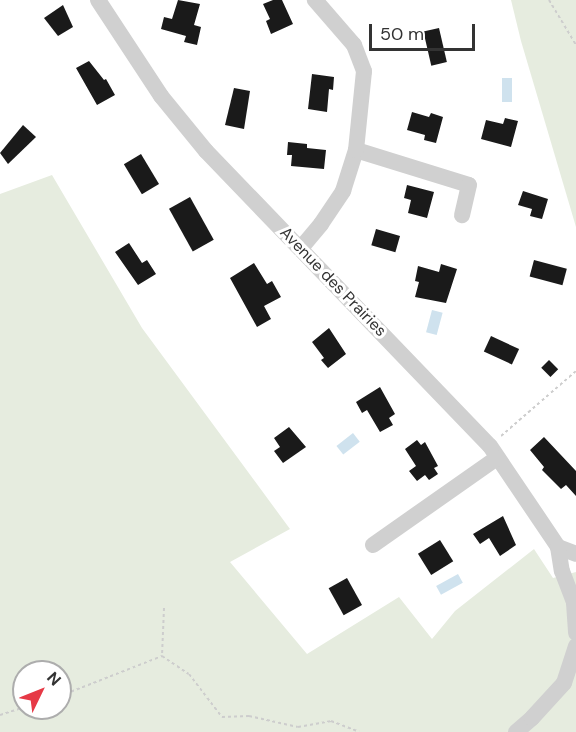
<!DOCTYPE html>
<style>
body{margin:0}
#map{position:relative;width:576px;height:732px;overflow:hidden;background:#fff;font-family:"DM Sans",sans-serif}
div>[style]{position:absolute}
.green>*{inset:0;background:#e6ecdf}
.water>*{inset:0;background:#cfe2ee;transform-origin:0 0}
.building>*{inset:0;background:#1a1a1a;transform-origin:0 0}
.path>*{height:2px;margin-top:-1px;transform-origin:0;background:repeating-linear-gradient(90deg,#cdcdcd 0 3px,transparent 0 6px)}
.street>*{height:16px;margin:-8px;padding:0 8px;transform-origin:8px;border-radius:8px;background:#d0d0d0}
span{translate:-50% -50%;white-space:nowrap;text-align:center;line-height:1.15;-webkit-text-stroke:6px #fff;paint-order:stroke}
.street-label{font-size:16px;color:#333}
.north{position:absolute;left:12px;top:660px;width:60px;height:60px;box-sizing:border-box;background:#fff;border:2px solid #adadad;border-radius:50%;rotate:47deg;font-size:16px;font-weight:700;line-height:24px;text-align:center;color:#333}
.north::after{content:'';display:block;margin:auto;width:21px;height:27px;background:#e63946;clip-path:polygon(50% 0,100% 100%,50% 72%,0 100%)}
.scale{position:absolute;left:369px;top:24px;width:106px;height:27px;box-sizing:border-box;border:3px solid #333;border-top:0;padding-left:8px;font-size:18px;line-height:21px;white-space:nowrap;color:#333;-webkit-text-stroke:4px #fff;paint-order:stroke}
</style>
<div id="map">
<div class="green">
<i style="clip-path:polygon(511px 0,576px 0,576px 227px,521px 41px)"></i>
<i style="clip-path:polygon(evenodd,52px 175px,142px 328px,290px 529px,230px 562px,307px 654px,399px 597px,432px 639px,455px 611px,534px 549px,553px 578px,576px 572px,576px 732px,0 732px,0 194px,52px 175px,24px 672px,60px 672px,60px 708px,24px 708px,24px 672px)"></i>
</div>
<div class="water">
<i style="left:502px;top:78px;width:10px;height:24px"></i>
<i style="left:432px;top:310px;width:11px;height:23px;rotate:15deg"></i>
<i style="left:353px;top:433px;width:11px;height:21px;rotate:52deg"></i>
<i style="left:458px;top:574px;width:10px;height:25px;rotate:61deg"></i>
</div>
<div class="building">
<i style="clip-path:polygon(178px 0,200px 4px,194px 25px,201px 27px,197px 45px,184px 42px,186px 36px,161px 29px,164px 17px,172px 19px)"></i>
<i style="clip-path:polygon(273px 0,282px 0,293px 24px,271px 34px,266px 21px,270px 19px,263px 4px)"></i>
<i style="clip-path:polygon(63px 5px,73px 27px,58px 36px,44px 18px)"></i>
<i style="left:439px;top:28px;width:35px;height:16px;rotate:77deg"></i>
<i style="clip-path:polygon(89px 61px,104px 80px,106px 79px,115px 95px,97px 105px,76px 68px)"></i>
<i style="clip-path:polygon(312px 74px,334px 77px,333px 90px,329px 89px,327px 112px,308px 109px)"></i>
<i style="clip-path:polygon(234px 88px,250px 91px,244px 129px,225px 125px)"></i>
<i style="clip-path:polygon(412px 112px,429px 117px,431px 113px,443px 117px,436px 143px,424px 140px,425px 135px,407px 130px)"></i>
<i style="clip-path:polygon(505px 118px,518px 121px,511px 147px,481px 139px,486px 120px,503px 124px)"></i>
<i style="clip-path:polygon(23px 125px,36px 137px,8px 164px,0 153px)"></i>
<i style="clip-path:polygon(288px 142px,307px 144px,307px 148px,326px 150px,324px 169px,291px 166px,292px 155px,287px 155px)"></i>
<i style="left:141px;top:154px;width:35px;height:20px;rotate:59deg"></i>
<i style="clip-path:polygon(407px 185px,434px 192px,427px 218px,408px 213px,411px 200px,404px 198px)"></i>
<i style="clip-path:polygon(523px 191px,548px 199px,542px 219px,530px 216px,532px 209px,518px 205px)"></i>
<i style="left:190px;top:197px;width:49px;height:24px;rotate:61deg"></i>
<i style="left:376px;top:229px;width:25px;height:17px;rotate:16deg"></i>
<i style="clip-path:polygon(129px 243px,142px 263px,147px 260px,156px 274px,138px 285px,115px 252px)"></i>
<i style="left:534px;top:260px;width:34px;height:17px;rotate:15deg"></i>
<i style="clip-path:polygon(254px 263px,267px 284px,272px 281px,281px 297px,264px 306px,271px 319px,257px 327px,230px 278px)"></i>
<i style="clip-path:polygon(441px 264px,457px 269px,446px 303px,415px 297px,419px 282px,415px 281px,418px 266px,439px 272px)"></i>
<i style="clip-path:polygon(329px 328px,346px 354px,328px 368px,321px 360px,324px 358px,312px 342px)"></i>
<i style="left:491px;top:336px;width:31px;height:17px;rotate:25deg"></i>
<i style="left:549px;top:360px;width:13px;height:11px;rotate:45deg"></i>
<i style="clip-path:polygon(380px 387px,395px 414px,389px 418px,393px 425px,380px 432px,367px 410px,362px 413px,356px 402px)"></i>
<i style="clip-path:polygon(289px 427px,306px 447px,283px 463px,274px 451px,280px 447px,274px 438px)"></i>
<i style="clip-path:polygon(544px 437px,576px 471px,576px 496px,566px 485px,561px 489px,542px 470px,544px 467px,530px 450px)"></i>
<i style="clip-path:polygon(417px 440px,421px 445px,425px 442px,438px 466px,434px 468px,438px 474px,429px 480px,425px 475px,417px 481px,409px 471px,416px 466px,405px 449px)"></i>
<i style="clip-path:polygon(503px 516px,516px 545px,500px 556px,489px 538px,480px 544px,473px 534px)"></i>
<i style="left:440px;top:540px;width:25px;height:26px;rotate:58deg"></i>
<i style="left:347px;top:578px;width:31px;height:21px;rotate:61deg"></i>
</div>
<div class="path">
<i style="left:549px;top:0;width:52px;rotate:59deg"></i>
<i style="left:501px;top:436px;width:99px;rotate:-40.9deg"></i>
<i style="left:164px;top:608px;width:48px;rotate:92.4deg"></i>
<i style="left:162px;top:656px;width:32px;rotate:34deg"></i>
<i style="left:189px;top:674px;width:54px;rotate:52.5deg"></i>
<i style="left:222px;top:717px;width:27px;rotate:-2deg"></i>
<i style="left:249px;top:716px;width:50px;rotate:12.7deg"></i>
<i style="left:298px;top:727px;width:34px;rotate:-10deg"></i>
<i style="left:331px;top:721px;width:30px;rotate:21deg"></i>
<i style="left:60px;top:696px;width:110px;rotate:-21.4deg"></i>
<i style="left:0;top:715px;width:25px;rotate:-18deg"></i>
</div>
<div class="street">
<i style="left:98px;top:0;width:115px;rotate:56.7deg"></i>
<i style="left:161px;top:96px;width:71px;rotate:50.7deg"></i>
<i style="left:206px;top:151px;width:409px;rotate:46.1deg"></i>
<i style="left:490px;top:446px;width:122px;rotate:56deg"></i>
<i style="left:558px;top:547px;width:19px;rotate:21deg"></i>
<i style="left:356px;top:150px;width:118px;rotate:17.2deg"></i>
<i style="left:469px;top:185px;width:31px;rotate:103deg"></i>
<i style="left:301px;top:248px;width:31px;rotate:-50deg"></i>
<i style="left:321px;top:224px;width:40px;rotate:-56deg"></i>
<i style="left:343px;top:191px;width:43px;rotate:-72.4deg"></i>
<i style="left:356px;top:150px;width:79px;rotate:-84.2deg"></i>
<i style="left:364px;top:71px;width:28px;rotate:-111deg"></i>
<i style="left:354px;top:45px;width:60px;rotate:-130.9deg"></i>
<i style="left:373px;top:545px;width:151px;rotate:-35.1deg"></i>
<i style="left:558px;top:547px;width:24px;rotate:81deg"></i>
<i style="left:562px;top:571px;width:34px;rotate:69deg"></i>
<i style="left:574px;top:603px;width:30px;rotate:86deg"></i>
<i style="left:516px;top:732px;width:21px;rotate:-41deg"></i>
<i style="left:532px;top:718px;width:47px;rotate:-47.6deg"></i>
<i style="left:564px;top:683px;width:39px;rotate:-72deg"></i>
</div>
<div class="street-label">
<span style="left:333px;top:282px;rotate:46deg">Avenue des Prairies</span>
</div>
<div class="north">N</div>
<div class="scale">50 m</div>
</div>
